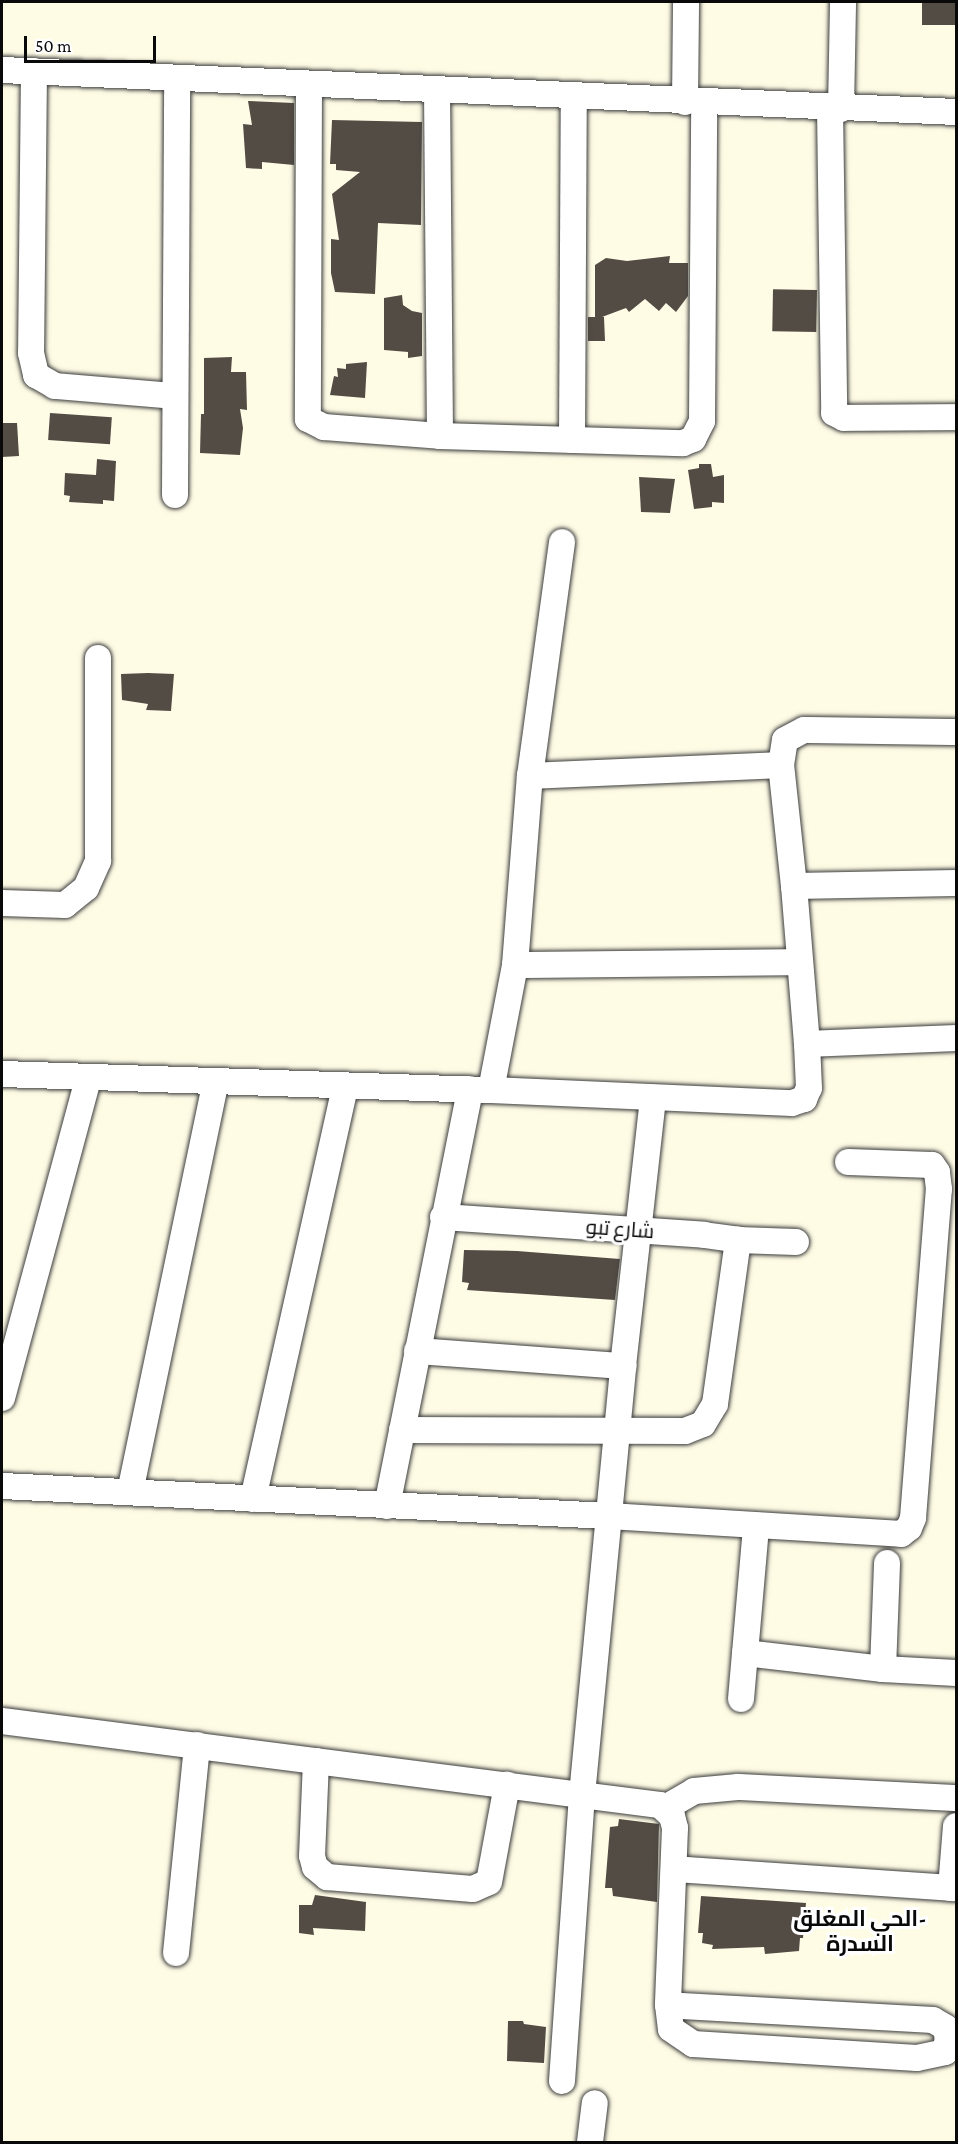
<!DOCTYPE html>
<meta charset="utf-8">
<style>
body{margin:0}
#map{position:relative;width:958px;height:2144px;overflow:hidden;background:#fffce6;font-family:"Crimson Pro",Cairo,serif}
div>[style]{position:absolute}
.building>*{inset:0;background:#534c45;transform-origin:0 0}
.roads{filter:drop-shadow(0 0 2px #3c3c3c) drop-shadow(0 0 2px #3c3c3c)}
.minor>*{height:26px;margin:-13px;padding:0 13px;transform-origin:13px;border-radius:13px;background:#fff}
span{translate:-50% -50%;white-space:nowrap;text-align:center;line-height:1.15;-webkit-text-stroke:6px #fff;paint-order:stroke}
.street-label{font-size:21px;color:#090909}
.neighbourhood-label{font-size:22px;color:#090909;font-weight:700}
.frame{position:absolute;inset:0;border:3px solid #090909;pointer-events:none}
.scale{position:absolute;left:24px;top:36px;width:132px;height:27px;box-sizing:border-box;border:3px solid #090909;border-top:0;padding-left:8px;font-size:18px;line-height:21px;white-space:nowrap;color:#090909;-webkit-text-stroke:4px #fff;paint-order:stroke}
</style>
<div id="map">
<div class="building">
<i style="left:922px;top:2px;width:35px;height:23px"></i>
<i style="clip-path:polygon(248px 101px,294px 103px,294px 165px,262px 162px,262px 169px,246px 168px,243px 124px,252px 125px)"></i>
<i style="clip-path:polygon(332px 120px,422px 122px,421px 225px,378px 223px,375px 294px,335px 292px,331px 273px,331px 239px,339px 240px,332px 194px,360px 172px,336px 170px,336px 164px,330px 164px)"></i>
<i style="clip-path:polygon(670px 256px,669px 263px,688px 263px,688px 296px,676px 312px,666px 303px,659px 311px,645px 299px,629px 312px,626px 308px,602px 317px,604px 317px,605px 341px,588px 341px,588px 317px,595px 317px,595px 265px,606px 258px,627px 261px)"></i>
<i style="left:817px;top:290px;width:42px;height:44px;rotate:91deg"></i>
<i style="clip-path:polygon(402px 295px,403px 305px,412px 311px,422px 313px,422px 356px,408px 358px,408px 352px,384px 350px,384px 298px)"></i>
<i style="clip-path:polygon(232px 357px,231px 372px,246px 372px,247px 410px,240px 409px,243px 428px,240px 455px,200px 453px,201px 414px,204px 414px,204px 358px)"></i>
<i style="clip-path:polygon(367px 362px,365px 398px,330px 395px,334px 376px,338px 377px,337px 368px,346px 369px,346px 364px)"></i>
<i style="left:50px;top:413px;width:62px;height:27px;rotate:4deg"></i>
<i style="clip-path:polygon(2px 423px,17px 423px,19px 456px,2px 457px)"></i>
<i style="clip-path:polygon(97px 459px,116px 461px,114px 501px,103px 500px,103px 504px,69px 502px,70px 496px,64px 495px,65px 473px,96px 475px)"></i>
<i style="clip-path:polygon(699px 464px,711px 464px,713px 477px,724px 475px,724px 503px,712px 502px,712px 507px,694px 509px,688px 470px,699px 468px)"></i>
<i style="clip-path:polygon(639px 477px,675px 479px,670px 513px,641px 512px)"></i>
<i style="clip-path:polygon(148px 673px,174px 674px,171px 711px,146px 710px,148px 704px,122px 700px,121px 674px)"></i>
<i style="clip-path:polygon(464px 1250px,517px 1251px,620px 1259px,615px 1300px,467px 1290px,469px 1283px,462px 1282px)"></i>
<i style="clip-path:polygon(619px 1819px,659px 1824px,657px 1902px,613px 1896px,612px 1888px,605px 1888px,610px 1827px,618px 1826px)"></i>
<i style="clip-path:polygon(315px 1895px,366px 1902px,365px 1931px,313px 1928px,314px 1935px,299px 1933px,299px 1905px,312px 1905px)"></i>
<i style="clip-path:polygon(701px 1896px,806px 1903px,803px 1938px,800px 1938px,799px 1951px,765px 1954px,764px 1947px,712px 1949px,713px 1945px,702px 1943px,703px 1933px,698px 1933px)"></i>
<i style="clip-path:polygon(508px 2021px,523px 2021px,524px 2024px,546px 2027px,544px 2063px,507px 2061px)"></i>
</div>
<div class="roads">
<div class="minor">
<i style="left:2px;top:70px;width:955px;rotate:2.52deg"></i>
<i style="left:34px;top:71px;width:282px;rotate:90.6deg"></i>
<i style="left:31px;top:353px;width:23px;rotate:77deg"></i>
<i style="left:36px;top:375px;width:22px;rotate:30deg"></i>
<i style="left:55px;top:386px;width:120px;rotate:4.8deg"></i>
<i style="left:309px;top:84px;width:335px;rotate:90.2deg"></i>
<i style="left:308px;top:419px;width:18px;rotate:27deg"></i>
<i style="left:324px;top:427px;width:116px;rotate:4.4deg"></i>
<i style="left:440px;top:436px;width:243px;rotate:1.7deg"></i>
<i style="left:683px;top:443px;width:11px;rotate:-22deg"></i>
<i style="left:693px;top:439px;width:20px;rotate:-63deg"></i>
<i style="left:702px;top:421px;width:319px;rotate:-89.6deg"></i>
<i style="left:437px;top:90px;width:346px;rotate:89.5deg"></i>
<i style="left:685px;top:102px;width:100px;rotate:-89.4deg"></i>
<i style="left:830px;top:108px;width:305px;rotate:89.2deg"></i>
<i style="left:834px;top:413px;width:11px;rotate:27deg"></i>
<i style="left:844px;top:418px;width:112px;rotate:-0.5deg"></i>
<i style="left:841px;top:109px;width:107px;rotate:-88.9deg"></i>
<i style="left:572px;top:440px;width:344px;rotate:-89.7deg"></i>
<i style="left:175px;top:495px;width:417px;rotate:-89.7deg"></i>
<i style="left:530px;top:776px;width:251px;rotate:-2.5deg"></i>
<i style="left:794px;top:886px;width:162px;rotate:-1.1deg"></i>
<i style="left:2px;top:903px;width:63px;rotate:1.8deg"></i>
<i style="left:65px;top:905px;width:27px;rotate:-39deg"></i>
<i style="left:86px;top:888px;width:30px;rotate:-66deg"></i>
<i style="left:98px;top:861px;width:203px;rotate:-90deg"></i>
<i style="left:515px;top:965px;width:283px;rotate:-0.6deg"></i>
<i style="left:807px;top:1044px;width:149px;rotate:-2.3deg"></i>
<i style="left:2px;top:1074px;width:489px;rotate:1.9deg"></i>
<i style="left:491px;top:1090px;width:301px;rotate:2.5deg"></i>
<i style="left:792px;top:1103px;width:13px;rotate:-18deg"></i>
<i style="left:804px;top:1099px;width:12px;rotate:-66deg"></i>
<i style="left:809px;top:1088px;width:44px;rotate:-92.6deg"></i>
<i style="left:807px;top:1044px;width:159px;rotate:-94.7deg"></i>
<i style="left:794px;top:886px;width:122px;rotate:-96.1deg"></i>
<i style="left:781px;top:765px;width:25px;rotate:-81deg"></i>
<i style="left:785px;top:740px;width:21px;rotate:-28deg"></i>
<i style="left:804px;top:730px;width:152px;rotate:0.8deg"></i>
<i style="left:491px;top:1090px;width:127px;rotate:-79.1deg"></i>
<i style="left:515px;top:965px;width:190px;rotate:-85.5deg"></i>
<i style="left:530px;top:776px;width:236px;rotate:-82.2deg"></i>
<i style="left:443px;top:1217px;width:262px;rotate:3.9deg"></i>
<i style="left:704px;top:1235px;width:34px;rotate:8deg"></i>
<i style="left:738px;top:1240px;width:58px;rotate:2deg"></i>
<i style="left:417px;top:1351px;width:207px;rotate:4.2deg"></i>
<i style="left:2px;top:1398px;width:330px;rotate:-74.9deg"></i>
<i style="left:402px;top:1430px;width:283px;rotate:0.2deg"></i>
<i style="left:685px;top:1431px;width:19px;rotate:-21deg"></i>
<i style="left:703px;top:1424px;width:23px;rotate:-59deg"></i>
<i style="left:715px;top:1404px;width:166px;rotate:-82deg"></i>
<i style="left:2px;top:1486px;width:608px;rotate:2.83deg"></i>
<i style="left:609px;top:1516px;width:293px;rotate:3.5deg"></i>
<i style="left:901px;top:1534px;width:10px;rotate:-37deg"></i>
<i style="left:909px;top:1528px;width:11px;rotate:-68deg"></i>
<i style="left:913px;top:1518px;width:330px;rotate:-85.5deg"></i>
<i style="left:939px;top:1189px;width:17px;rotate:-97deg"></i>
<i style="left:937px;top:1172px;width:9px;rotate:-126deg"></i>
<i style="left:932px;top:1165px;width:84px;rotate:-178deg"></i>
<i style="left:130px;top:1492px;width:419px;rotate:-78.2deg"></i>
<i style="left:253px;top:1499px;width:423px;rotate:-77.4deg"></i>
<i style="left:387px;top:1506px;width:425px;rotate:-78.7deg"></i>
<i style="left:745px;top:1653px;width:139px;rotate:6.6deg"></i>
<i style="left:883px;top:1669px;width:73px;rotate:3.1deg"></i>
<i style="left:883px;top:1669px;width:106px;rotate:-87.8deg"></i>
<i style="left:741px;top:1699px;width:174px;rotate:-85deg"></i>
<i style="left:2px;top:1721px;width:663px;rotate:7.28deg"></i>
<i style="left:660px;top:1805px;width:16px;rotate:43deg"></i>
<i style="left:672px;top:1816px;width:12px;rotate:76deg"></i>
<i style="left:675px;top:1828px;width:177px;rotate:92.3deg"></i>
<i style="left:668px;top:2005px;width:24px;rotate:83deg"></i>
<i style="left:671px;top:2029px;width:27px;rotate:34deg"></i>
<i style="left:693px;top:2044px;width:224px;rotate:3.6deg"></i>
<i style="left:917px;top:2058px;width:29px;rotate:-12deg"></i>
<i style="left:945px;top:2052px;width:14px;rotate:-78deg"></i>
<i style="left:948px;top:2038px;width:11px;rotate:-105deg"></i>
<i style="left:945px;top:2027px;width:14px;rotate:-150deg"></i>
<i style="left:933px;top:2020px;width:265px;rotate:-176.8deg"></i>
<i style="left:316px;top:1761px;width:95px;rotate:92.4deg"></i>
<i style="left:312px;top:1856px;width:11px;rotate:75deg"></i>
<i style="left:315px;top:1867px;width:16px;rotate:40deg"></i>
<i style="left:327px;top:1877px;width:146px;rotate:4.7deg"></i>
<i style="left:473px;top:1889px;width:17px;rotate:-24deg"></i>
<i style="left:489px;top:1882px;width:99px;rotate:-79.5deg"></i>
<i style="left:665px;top:1808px;width:34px;rotate:-30deg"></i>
<i style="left:694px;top:1791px;width:44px;rotate:-5.2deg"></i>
<i style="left:738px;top:1787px;width:218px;rotate:2.9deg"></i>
<i style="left:674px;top:1869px;width:283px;rotate:3.9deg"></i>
<i style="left:951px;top:1888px;width:62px;rotate:-85.4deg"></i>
<i style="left:176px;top:1953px;width:209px;rotate:-84.2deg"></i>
<i style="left:562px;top:2081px;width:287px;rotate:-86deg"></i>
<i style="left:582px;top:1795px;width:431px;rotate:-84.5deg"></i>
<i style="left:623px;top:1366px;width:270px;rotate:-83.6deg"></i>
<i style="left:590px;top:2142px;width:39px;rotate:-83deg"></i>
</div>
</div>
<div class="street-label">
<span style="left:620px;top:1229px;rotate:4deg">شارع تبو</span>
</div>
<div class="neighbourhood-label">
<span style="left:860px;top:1931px">الحي المغلق-<br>السدرة</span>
</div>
<div class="frame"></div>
<div class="scale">50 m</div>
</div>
